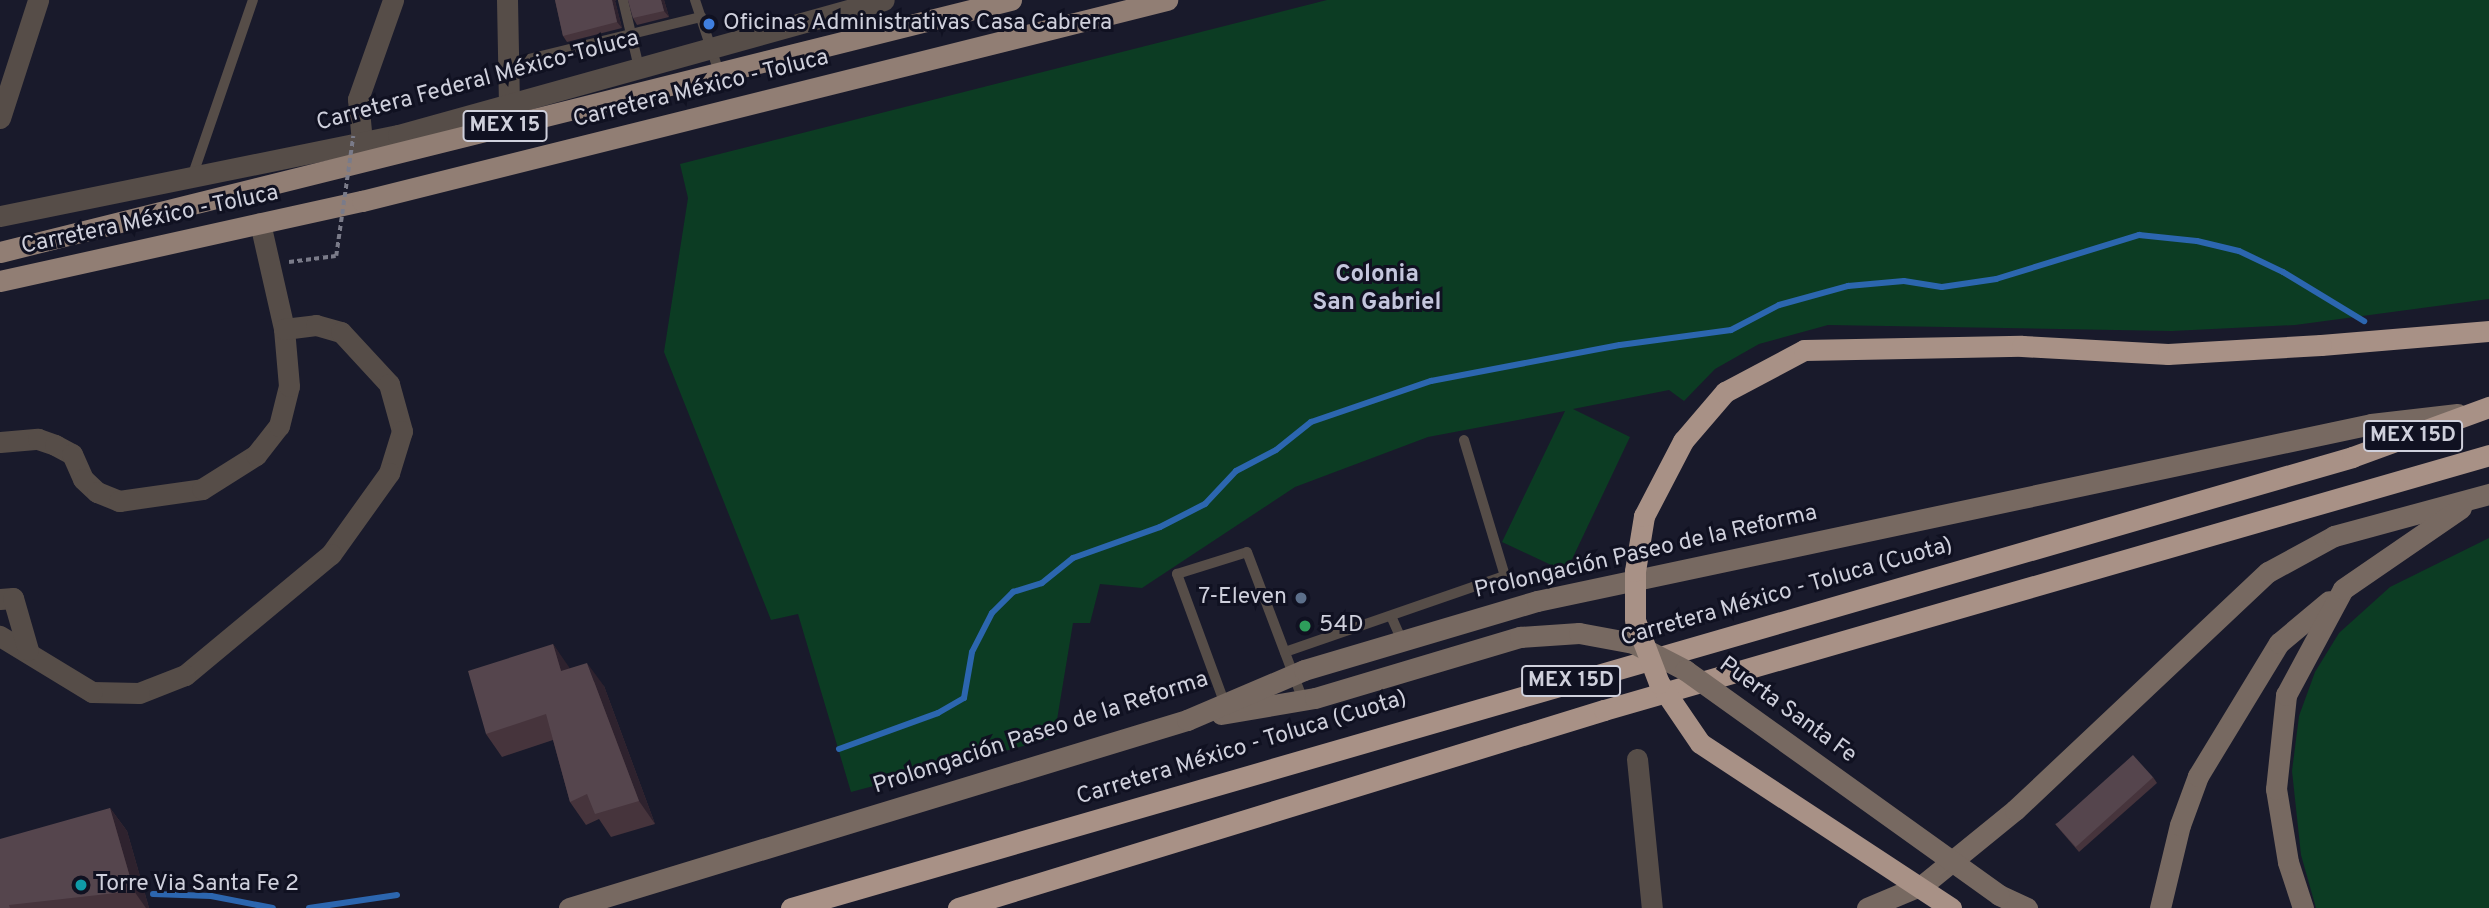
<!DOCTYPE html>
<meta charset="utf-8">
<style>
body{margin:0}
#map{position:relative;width:2489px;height:908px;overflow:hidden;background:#191a2b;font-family:Overpass,sans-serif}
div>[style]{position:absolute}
.green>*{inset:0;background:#0c3c23}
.stream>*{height:6px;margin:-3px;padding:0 3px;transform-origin:3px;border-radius:3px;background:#2c66af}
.path>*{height:3.5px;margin-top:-1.75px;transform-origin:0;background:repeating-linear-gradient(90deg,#7a7b89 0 5px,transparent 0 8.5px)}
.lane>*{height:10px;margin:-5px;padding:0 5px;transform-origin:5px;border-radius:5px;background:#564d48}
.street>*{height:21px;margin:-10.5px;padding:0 10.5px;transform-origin:10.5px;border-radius:10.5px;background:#564d48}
.secondary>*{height:21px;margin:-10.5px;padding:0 10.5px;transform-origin:10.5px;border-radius:10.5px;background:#776961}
.primary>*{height:21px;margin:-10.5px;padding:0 10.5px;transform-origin:10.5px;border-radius:10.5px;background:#917e74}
.highway>*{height:21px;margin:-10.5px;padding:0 10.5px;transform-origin:10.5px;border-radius:10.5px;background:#a89186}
.path-bridge>*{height:3.5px;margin-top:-1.75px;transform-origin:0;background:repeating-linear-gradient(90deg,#7a7b89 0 5px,transparent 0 8.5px)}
.secondary-bridge>*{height:21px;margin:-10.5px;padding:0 10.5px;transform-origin:10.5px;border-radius:10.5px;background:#776961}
.highway-bridge>*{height:21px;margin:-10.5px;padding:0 10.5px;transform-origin:10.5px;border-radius:10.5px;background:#a89186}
.wall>*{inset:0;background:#46343c}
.shaded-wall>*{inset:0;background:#2e222e}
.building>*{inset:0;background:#55454d;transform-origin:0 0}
.dots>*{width:19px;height:19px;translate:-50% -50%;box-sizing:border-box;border:4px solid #101121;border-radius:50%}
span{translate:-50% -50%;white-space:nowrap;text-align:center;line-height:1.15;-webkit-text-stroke:6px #101121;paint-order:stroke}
.shield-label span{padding:2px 5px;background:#101121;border:2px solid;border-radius:5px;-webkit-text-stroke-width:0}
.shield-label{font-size:21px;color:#cfd0dc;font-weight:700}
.poi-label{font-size:23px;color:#cfd0dc}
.left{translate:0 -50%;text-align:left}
.right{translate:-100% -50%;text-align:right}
.street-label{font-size:23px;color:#cfd0dc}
.neighbourhood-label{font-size:24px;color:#c4c6dd;font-weight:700}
</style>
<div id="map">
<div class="green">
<i style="clip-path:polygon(1327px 0,2489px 0,2489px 299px,2295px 325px,2172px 331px,1828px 325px,1759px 344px,1715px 369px,1684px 401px,1669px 390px,1573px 409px,1630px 437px,1566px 572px,1502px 542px,1565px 411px,1428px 437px,1295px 487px,1142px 588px,1100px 584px,1090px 623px,1073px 623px,1054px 738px,851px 792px,798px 614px,771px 620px,664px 352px,688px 198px,680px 164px)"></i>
<i style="clip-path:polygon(2489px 538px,2489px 908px,2316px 908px,2301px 855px,2292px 771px,2299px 716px,2315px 672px,2339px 633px,2390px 587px)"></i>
</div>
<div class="stream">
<i style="left:839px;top:749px;width:105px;rotate:-20deg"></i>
<i style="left:938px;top:713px;width:30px;rotate:-30deg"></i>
<i style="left:964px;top:698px;width:47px;rotate:-80.1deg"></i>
<i style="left:972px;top:652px;width:44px;rotate:-62.9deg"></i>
<i style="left:992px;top:613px;width:30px;rotate:-45deg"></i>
<i style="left:1013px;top:592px;width:30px;rotate:-17deg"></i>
<i style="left:1042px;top:583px;width:40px;rotate:-39deg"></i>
<i style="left:1073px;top:558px;width:92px;rotate:-19.6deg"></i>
<i style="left:1160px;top:527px;width:51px;rotate:-27.1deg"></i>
<i style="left:1205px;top:504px;width:45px;rotate:-46.8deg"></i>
<i style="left:1236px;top:471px;width:45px;rotate:-27.7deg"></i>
<i style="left:1276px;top:450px;width:45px;rotate:-38.7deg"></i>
<i style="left:1311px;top:422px;width:127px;rotate:-18.9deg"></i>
<i style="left:1431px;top:381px;width:192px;rotate:-10.8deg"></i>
<i style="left:1620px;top:345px;width:112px;rotate:-7.7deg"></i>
<i style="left:1731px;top:330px;width:54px;rotate:-27.5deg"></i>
<i style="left:1779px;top:305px;width:72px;rotate:-15.4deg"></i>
<i style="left:1848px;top:286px;width:56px;rotate:-5.1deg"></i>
<i style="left:1904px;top:281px;width:38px;rotate:9deg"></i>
<i style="left:1942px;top:287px;width:55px;rotate:-8.4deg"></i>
<i style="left:1996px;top:279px;width:150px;rotate:-17.1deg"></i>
<i style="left:2139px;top:235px;width:58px;rotate:5.9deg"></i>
<i style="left:2197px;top:241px;width:43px;rotate:13.4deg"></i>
<i style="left:2239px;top:251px;width:49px;rotate:25.5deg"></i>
<i style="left:2283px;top:272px;width:95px;rotate:31.2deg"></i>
<i style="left:153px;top:894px;width:58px;rotate:2deg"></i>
<i style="left:211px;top:896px;width:63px;rotate:11deg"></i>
<i style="left:309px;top:908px;width:89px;rotate:-8.4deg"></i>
</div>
<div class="path">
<i style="left:289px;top:262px;width:47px;rotate:-7.3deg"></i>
</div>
<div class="lane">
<i style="left:623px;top:0;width:74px;rotate:76.7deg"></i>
<i style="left:695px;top:0;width:76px;rotate:71.6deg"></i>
<i style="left:509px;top:64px;width:198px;rotate:-13.8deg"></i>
<i style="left:192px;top:177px;width:187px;rotate:-71deg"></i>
<i style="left:1391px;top:616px;width:27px;rotate:66deg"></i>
<i style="left:1285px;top:652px;width:233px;rotate:-19.1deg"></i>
<i style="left:1505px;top:576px;width:142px;rotate:-106.8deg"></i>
<i style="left:1226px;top:707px;width:142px;rotate:-110.2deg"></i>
<i style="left:1177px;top:574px;width:73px;rotate:-17.4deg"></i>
<i style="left:1247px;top:552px;width:158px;rotate:69.3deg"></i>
</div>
<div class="street">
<i style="left:507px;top:0;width:104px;rotate:88.9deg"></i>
<i style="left:0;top:118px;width:124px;rotate:-72.1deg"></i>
<i style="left:362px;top:142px;width:43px;rotate:-95.3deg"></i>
<i style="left:358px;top:99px;width:105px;rotate:-70.5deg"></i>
<i style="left:0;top:216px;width:406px;rotate:-11.5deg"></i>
<i style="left:398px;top:135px;width:504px;rotate:-15.52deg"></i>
<i style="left:260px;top:223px;width:109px;rotate:77.2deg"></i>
<i style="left:0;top:442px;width:38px;rotate:-5deg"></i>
<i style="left:38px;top:439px;width:18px;rotate:19deg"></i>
<i style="left:55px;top:445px;width:19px;rotate:28deg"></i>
<i style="left:72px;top:454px;width:27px;rotate:66deg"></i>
<i style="left:83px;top:479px;width:19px;rotate:43deg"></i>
<i style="left:97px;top:492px;width:24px;rotate:22deg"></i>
<i style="left:119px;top:501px;width:84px;rotate:-8.2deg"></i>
<i style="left:202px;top:489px;width:64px;rotate:-32.2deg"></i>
<i style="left:256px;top:455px;width:37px;rotate:-52deg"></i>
<i style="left:279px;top:426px;width:41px;rotate:-76deg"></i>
<i style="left:289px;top:386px;width:57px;rotate:-95deg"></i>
<i style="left:284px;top:329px;width:32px;rotate:-7deg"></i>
<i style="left:316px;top:325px;width:26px;rotate:16deg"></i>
<i style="left:341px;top:332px;width:71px;rotate:47.3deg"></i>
<i style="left:389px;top:384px;width:49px;rotate:74.5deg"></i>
<i style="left:402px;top:431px;width:44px;rotate:107.2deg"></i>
<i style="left:389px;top:473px;width:100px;rotate:125.6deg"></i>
<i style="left:331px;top:554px;width:190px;rotate:140.3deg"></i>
<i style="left:185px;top:675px;width:49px;rotate:158.6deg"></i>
<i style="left:139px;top:693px;width:47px;rotate:-178.8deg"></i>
<i style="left:92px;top:692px;width:108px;rotate:-148.7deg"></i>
<i style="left:0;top:599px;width:13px;rotate:-4deg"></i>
<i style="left:13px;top:598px;width:54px;rotate:73.9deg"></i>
<i style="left:1637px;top:759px;width:150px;rotate:84.3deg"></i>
</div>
<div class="secondary">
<i style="left:1221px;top:714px;width:95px;rotate:-9.7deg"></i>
<i style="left:1315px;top:698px;width:214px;rotate:-16.6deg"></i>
<i style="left:1999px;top:895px;width:31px;rotate:25deg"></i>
<i style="left:569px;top:908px;width:646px;rotate:-16.92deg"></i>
<i style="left:1187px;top:720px;width:127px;rotate:-23.1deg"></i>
<i style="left:1304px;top:670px;width:243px;rotate:-16.5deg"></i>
<i style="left:1537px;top:601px;width:853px;rotate:-11.98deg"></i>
<i style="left:2371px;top:424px;width:87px;rotate:-6.6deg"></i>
<i style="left:1867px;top:908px;width:62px;rotate:-22.8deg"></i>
<i style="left:1924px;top:884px;width:117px;rotate:-39.1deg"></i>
<i style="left:2015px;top:810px;width:347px;rotate:-43.3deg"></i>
<i style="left:2268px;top:572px;width:75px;rotate:-28.6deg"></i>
<i style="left:2334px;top:536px;width:161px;rotate:-15.2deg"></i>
<i style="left:2160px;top:908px;width:85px;rotate:-76.5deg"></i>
<i style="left:2180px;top:825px;width:52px;rotate:-69.8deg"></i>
<i style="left:2198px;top:776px;width:156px;rotate:-58.7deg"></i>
<i style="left:2279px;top:643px;width:65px;rotate:-40deg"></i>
<i style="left:2303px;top:908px;width:48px;rotate:-108.1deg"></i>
<i style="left:2288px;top:862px;width:74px;rotate:-99.3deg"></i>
<i style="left:2276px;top:789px;width:95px;rotate:-83.9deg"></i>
<i style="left:2286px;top:695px;width:120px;rotate:-61.7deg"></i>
<i style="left:2343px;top:589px;width:143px;rotate:-34.5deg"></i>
</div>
<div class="primary">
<i style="left:0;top:252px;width:1042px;rotate:-14deg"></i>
<i style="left:0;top:281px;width:371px;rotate:-12.5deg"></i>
<i style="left:362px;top:201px;width:830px;rotate:-14.02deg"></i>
</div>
<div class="highway">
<i style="left:2321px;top:345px;width:169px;rotate:-4.8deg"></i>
<i style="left:791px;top:908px;width:1625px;rotate:-16.11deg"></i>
<i style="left:2352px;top:457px;width:146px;rotate:-20.1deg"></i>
<i style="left:958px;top:908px;width:676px;rotate:-17.04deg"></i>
<i style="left:1604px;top:710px;width:921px;rotate:-16.07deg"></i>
</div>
<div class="path-bridge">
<i style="left:336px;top:256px;width:121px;rotate:-81.9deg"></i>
</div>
<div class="secondary-bridge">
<i style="left:1520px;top:637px;width:59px;rotate:-3.9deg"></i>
<i style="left:1579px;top:633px;width:55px;rotate:10.5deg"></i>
<i style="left:1633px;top:643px;width:59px;rotate:27.4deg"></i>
<i style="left:1685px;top:670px;width:386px;rotate:35.6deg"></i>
</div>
<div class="highway-bridge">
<i style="left:1951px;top:908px;width:300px;rotate:-146.7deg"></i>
<i style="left:1700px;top:743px;width:73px;rotate:-124.3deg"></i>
<i style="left:1659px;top:683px;width:67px;rotate:-110.9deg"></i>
<i style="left:1635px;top:620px;width:49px;rotate:-90deg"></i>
<i style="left:1635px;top:571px;width:56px;rotate:-80.7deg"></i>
<i style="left:1644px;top:516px;width:85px;rotate:-62.5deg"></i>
<i style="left:1683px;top:441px;width:65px;rotate:-49.4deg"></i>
<i style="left:1725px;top:392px;width:89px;rotate:-28deg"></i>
<i style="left:1804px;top:350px;width:218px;rotate:-1.1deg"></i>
<i style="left:2022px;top:346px;width:146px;rotate:3.1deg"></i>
<i style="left:2168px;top:354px;width:153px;rotate:-3.4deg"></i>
</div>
<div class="wall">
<i style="clip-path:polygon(555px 0,616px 0,615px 1px,622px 28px,567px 42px,563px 36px)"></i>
<i style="clip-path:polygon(628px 0,664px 0,669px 17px,637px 25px,633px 18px)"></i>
<i style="clip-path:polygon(553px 644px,569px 669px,604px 686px,655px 824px,611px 837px,599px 819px,586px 825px,570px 802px,553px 740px,502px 757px,486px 734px)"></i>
<i style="clip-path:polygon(2153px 777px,2157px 783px,2079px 852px,2055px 824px)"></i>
<i style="clip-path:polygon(110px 808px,127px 831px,149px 908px,0 908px)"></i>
</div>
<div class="shaded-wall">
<i style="clip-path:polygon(612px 0,616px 0,615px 1px,622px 28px,617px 22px)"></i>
<i style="clip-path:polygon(661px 0,664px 0,669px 17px,664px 11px)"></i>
<i style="clip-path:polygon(553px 644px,569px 667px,577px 694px,561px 671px)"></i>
<i style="clip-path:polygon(587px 663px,604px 686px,655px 824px,639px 801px)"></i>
<i style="clip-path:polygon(110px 808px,127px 831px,149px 908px,146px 908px,134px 891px)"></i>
</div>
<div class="building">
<i style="clip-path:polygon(555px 0,612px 0,617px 22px,563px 36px)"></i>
<i style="clip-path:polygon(628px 0,661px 0,664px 11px,633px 18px)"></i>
<i style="clip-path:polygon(553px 644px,561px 671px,587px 663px,639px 801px,595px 814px,587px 794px,570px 802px,546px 714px,486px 734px,468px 671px)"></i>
<i style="left:2133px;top:755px;width:30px;height:104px;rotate:48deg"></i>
<i style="clip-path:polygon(110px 808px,134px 891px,9px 905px,10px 908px,0 908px,0 839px)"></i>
</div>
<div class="dots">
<i style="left:709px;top:24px;background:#3f7fe0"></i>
<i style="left:1301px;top:598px;background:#5c6f8a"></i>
<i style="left:1305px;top:626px;background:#2e9e5b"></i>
<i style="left:81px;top:885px;background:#0f9aa8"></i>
</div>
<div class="shield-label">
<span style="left:505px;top:126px">MEX 15</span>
<span style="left:2413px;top:436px">MEX 15D</span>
<span style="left:1571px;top:681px">MEX 15D</span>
</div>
<div class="poi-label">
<span class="left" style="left:723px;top:24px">Oficinas Administrativas Casa Cabrera</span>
<span class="right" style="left:1287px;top:598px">7-Eleven</span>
<span class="left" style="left:1319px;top:626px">54D</span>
<span class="left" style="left:95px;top:885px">Torre Via Santa Fe 2</span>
</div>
<div class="street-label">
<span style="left:478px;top:82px;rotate:-15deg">Carretera Federal México-Toluca</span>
<span style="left:701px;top:90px;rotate:-14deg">Carretera México - Toluca</span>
<span style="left:150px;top:221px;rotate:-12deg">Carretera México - Toluca</span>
<span style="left:1646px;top:553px;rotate:-13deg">Prolongación Paseo de la Reforma</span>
<span style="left:1787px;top:593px;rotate:-16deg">Carretera México - Toluca (Cuota)</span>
<span style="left:1787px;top:711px;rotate:36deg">Puerta Santa Fe</span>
<span style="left:1041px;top:734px;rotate:-18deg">Prolongación Paseo de la Reforma</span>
<span style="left:1242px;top:749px;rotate:-17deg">Carretera México - Toluca (Cuota)</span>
</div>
<div class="neighbourhood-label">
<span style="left:1377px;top:290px">Colonia<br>San Gabriel</span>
</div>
</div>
